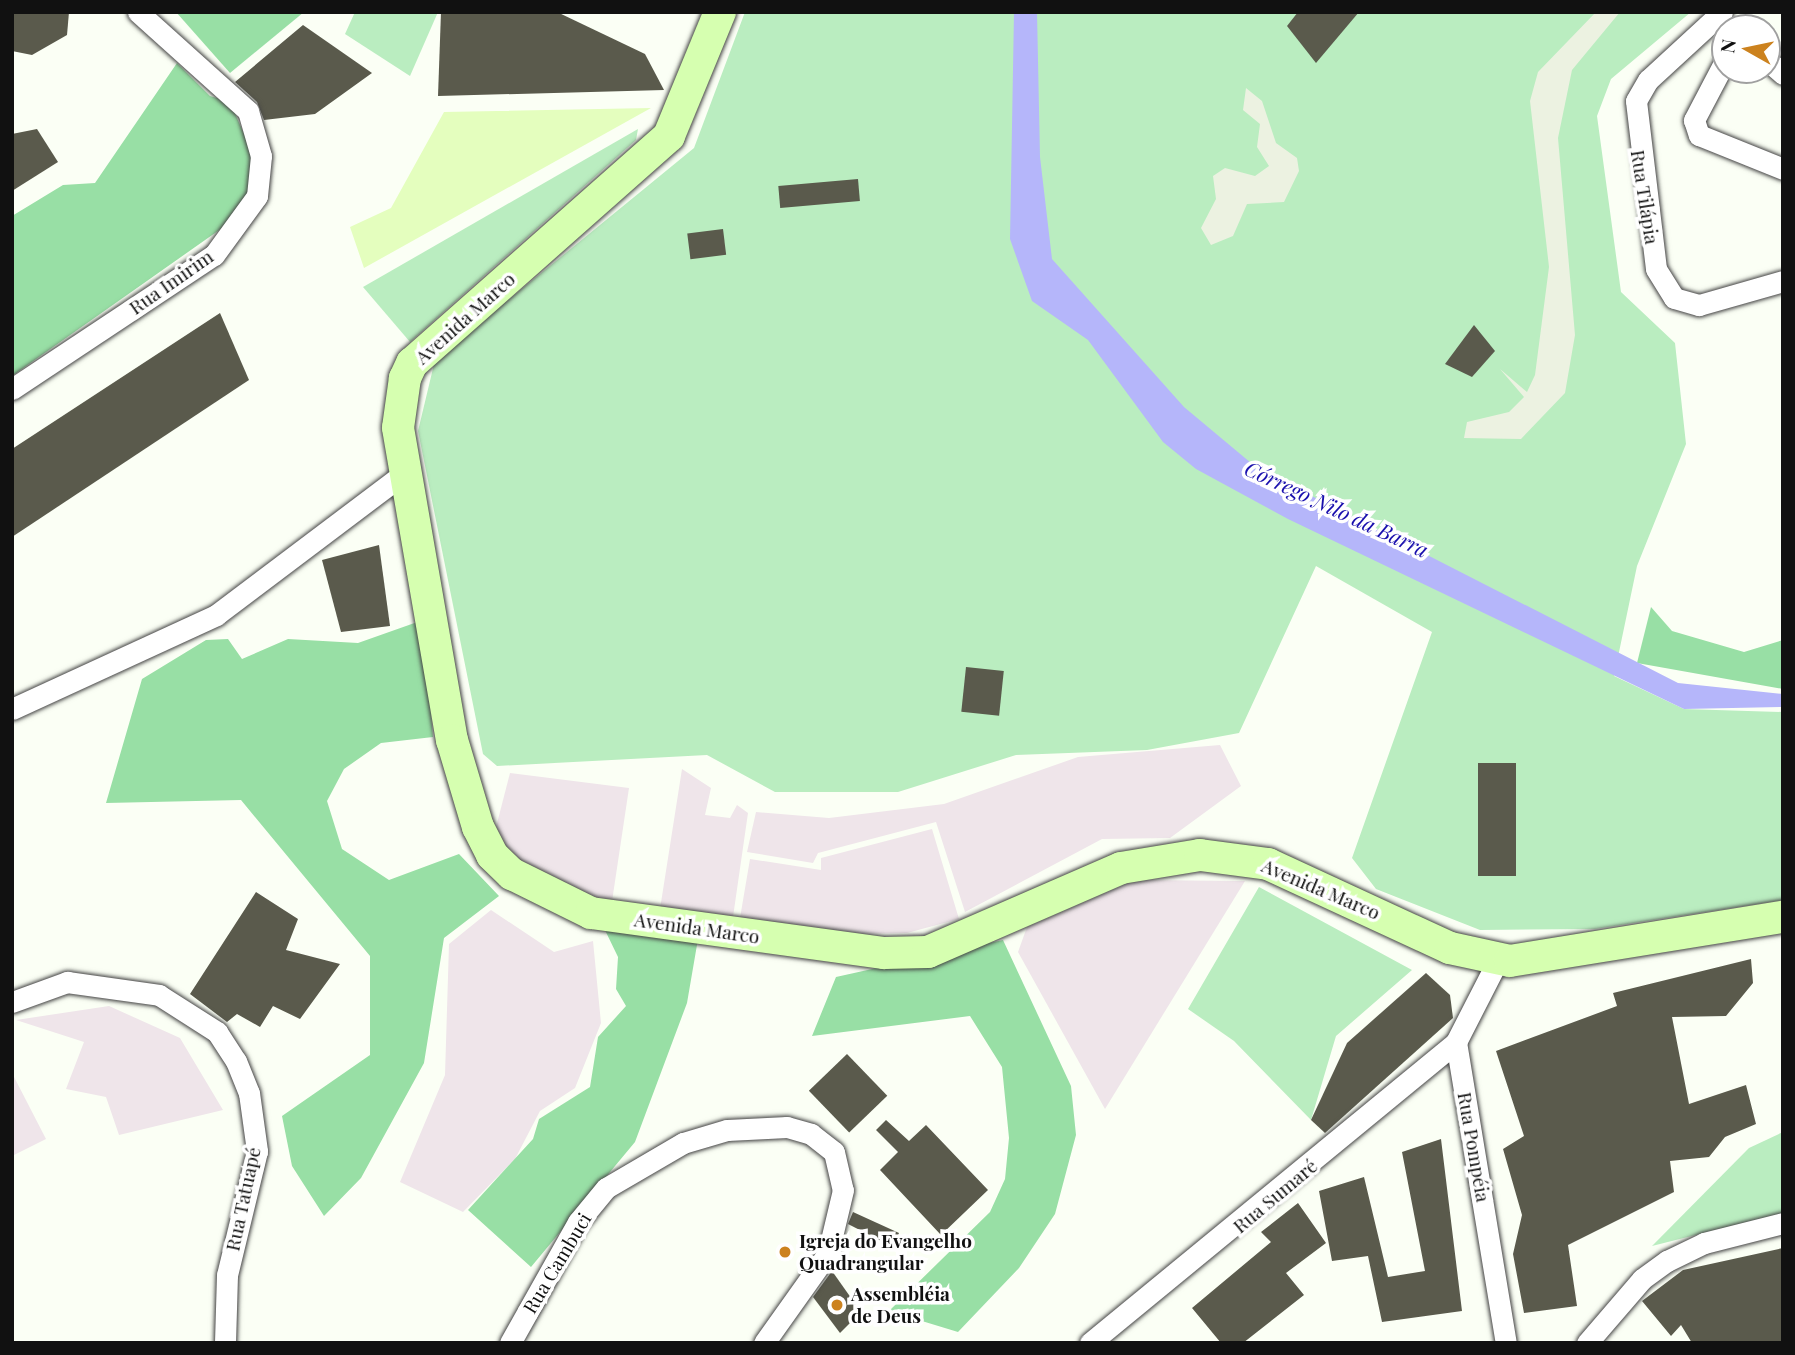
<!DOCTYPE html>
<meta charset="utf-8">
<style>
body{margin:0}
#map{position:relative;width:1795px;height:1355px;overflow:hidden;background:#fbfff5;font-family:"Playfair Display",serif}
div>[style]{position:absolute}
.industrial>*{inset:0;background:#efe5ea}
.green>*{inset:0;background:#baedc0}
.forest>*{inset:0;background:#98dfa5}
.sand>*{inset:0;background:#e4febe}
.plaza>*{inset:0;background:#ecf2e1}
.water>*{inset:0;background:#b5b6fa}
.building>*{inset:0;background:#5a5a4c;transform-origin:0 0}
.roads{filter:drop-shadow(0 0 2px #444) drop-shadow(0 0 2px #444)}
.minor>*{height:21px;margin:-10.5px;padding:0 10.5px;transform-origin:10.5px;border-radius:10.5px;background:#fff}
.secondary>*{height:32px;margin:-16px;padding:0 16px;transform-origin:16px;border-radius:16px;background:#d6ffb0}
.dots>*{width:19px;height:19px;translate:-50% -50%;box-sizing:border-box;border:4px solid #fff;border-radius:50%}
span{translate:-50% -50%;white-space:nowrap;text-align:center;line-height:1.15;-webkit-text-stroke:7px #fff;paint-order:stroke}
.street-label{font-size:19px;color:#111}
.poi-label{font-size:19px;color:#111;font-weight:700}
.left{translate:0 -50%;text-align:left}
.water-label{font-size:21px;color:#190fad;font-style:italic}
.frame{position:absolute;inset:0;border:14px solid #111;pointer-events:none}
.north{position:absolute;left:1711px;top:14px;width:70px;height:70px;box-sizing:border-box;background:#fff;border:2px solid #a0a0a0;border-radius:50%;rotate:279deg;font-size:19px;font-weight:700;line-height:28px;text-align:center;color:#111}
.north::after{content:'';display:block;margin:auto;width:24px;height:32px;background:#cc821e;clip-path:polygon(50% 0,100% 100%,50% 72%,0 100%)}
</style>
<div id="map">
<div class="industrial">
<i style="clip-path:polygon(1220px 745px,1241px 786px,1170px 838px,1102px 839px,965px 912px,936px 822px,818px 853px,813px 863px,747px 852px,756px 812px,829px 818px,944px 804px,1078px 757px)"></i>
<i style="clip-path:polygon(682px 769px,711px 788px,705px 815px,730px 818px,737px 805px,748px 813px,733px 917px,660px 909px)"></i>
<i style="clip-path:polygon(510px 773px,629px 788px,611px 908px,509px 854px,494px 835px)"></i>
<i style="clip-path:polygon(932px 829px,959px 919px,907px 933px,852px 934px,740px 918px,750px 859px,821px 870px,821px 858px)"></i>
<i style="clip-path:polygon(1135px 880px,1245px 881px,1105px 1109px,1018px 952px,1027px 927px)"></i>
<i style="clip-path:polygon(491px 910px,554px 952px,593px 941px,601px 1023px,575px 1088px,540px 1111px,515px 1159px,463px 1212px,400px 1182px,445px 1075px,449px 944px)"></i>
<i style="clip-path:polygon(109px 1006px,180px 1038px,223px 1110px,119px 1135px,106px 1097px,66px 1089px,84px 1042px,16px 1020px)"></i>
<i style="clip-path:polygon(12px 1073px,46px 1139px,12px 1156px)"></i>
</div>
<div class="green">
<i style="clip-path:polygon(355px 12px,438px 12px,410px 76px,345px 34px)"></i>
<i style="clip-path:polygon(745px 12px,1691px 12px,1611px 79px,1597px 116px,1621px 292px,1675px 343px,1686px 444px,1637px 566px,1614px 676px,1684px 709px,1783px 712px,1783px 900px,1595px 929px,1480px 930px,1376px 889px,1352px 858px,1432px 632px,1316px 566px,1239px 733px,1147px 750px,1016px 755px,898px 792px,775px 792px,707px 755px,497px 766px,483px 754px,418px 431px,435px 360px,694px 148px)"></i>
<i style="clip-path:polygon(638px 129px,636px 140px,410px 342px,363px 287px)"></i>
<i style="clip-path:polygon(1259px 887px,1412px 970px,1336px 1036px,1311px 1120px,1234px 1041px,1188px 1009px)"></i>
<i style="clip-path:polygon(1783px 1132px,1783px 1213px,1652px 1246px,1749px 1148px)"></i>
</div>
<div class="forest">
<i style="clip-path:polygon(176px 12px,304px 12px,230px 73px)"></i>
<i style="clip-path:polygon(177px 63px,210px 96px,230px 102px,251px 150px,250px 190px,225px 226px,12px 376px,12px 216px,63px 185px,95px 183px)"></i>
<i style="clip-path:polygon(1651px 607px,1672px 631px,1744px 652px,1783px 640px,1783px 689px,1637px 663px)"></i>
<i style="clip-path:polygon(423px 620px,433px 737px,381px 743px,344px 769px,327px 801px,342px 849px,389px 880px,459px 854px,499px 896px,444px 938px,424px 1063px,361px 1178px,324px 1216px,292px 1166px,282px 1116px,370px 1055px,370px 956px,241px 800px,106px 803px,142px 679px,206px 640px,228px 639px,242px 659px,288px 639px,358px 643px)"></i>
<i style="clip-path:polygon(603px 926px,698px 939px,687px 1003px,635px 1142px,531px 1267px,468px 1210px,533px 1139px,539px 1119px,590px 1087px,598px 1037px,626px 1006px,616px 989px,618px 957px)"></i>
<i style="clip-path:polygon(1003px 940px,1071px 1086px,1076px 1135px,1055px 1214px,1019px 1268px,958px 1332px,889px 1311px,990px 1212px,1005px 1179px,1009px 1138px,1002px 1067px,970px 1016px,812px 1036px,836px 977px)"></i>
</div>
<div class="sand">
<i style="clip-path:polygon(651px 108px,364px 268px,350px 227px,391px 208px,444px 112px)"></i>
</div>
<div class="plaza">
<i style="clip-path:polygon(1596px 12px,1620px 12px,1572px 70px,1558px 138px,1575px 335px,1565px 393px,1521px 439px,1464px 438px,1467px 422px,1509px 412px,1524px 397px,1500px 369px,1527px 392px,1535px 375px,1549px 267px,1530px 101px,1538px 72px)"></i>
<i style="clip-path:polygon(1246px 88px,1262px 101px,1276px 143px,1297px 158px,1299px 171px,1284px 202px,1247px 204px,1233px 236px,1211px 245px,1201px 228px,1216px 199px,1213px 176px,1225px 168px,1255px 176px,1269px 166px,1257px 147px,1260px 124px,1243px 110px)"></i>
</div>
<div class="water">
<i style="clip-path:polygon(1014px 12px,1037px 12px,1040px 157px,1052px 259px,1184px 407px,1257px 468px,1678px 683px,1783px 694px,1783px 707px,1684px 709px,1288px 519px,1196px 469px,1163px 442px,1088px 340px,1032px 301px,1010px 239px)"></i>
</div>
<div class="building">
<i style="clip-path:polygon(12px 12px,69px 12px,67px 35px,32px 55px,12px 51px)"></i>
<i style="clip-path:polygon(441px 12px,557px 12px,645px 54px,664px 90px,438px 96px)"></i>
<i style="clip-path:polygon(1298px 12px,1359px 12px,1316px 63px,1287px 26px)"></i>
<i style="clip-path:polygon(303px 25px,372px 73px,315px 114px,264px 120px,257px 102px,235px 82px)"></i>
<i style="clip-path:polygon(37px 129px,58px 162px,12px 191px,12px 134px)"></i>
<i style="left:858px;top:179px;width:22px;height:80px;rotate:85deg"></i>
<i style="left:723px;top:229px;width:26px;height:36px;rotate:83deg"></i>
<i style="clip-path:polygon(220px 313px,249px 380px,12px 537px,12px 449px)"></i>
<i style="clip-path:polygon(1474px 325px,1495px 351px,1472px 377px,1445px 364px)"></i>
<i style="clip-path:polygon(379px 545px,390px 626px,341px 632px,322px 560px)"></i>
<i style="left:966px;top:667px;width:38px;height:45px;rotate:6deg"></i>
<i style="left:1478px;top:763px;width:38px;height:113px"></i>
<i style="clip-path:polygon(256px 892px,298px 919px,286px 950px,340px 964px,300px 1019px,273px 1006px,260px 1027px,237px 1014px,227px 1022px,190px 994px)"></i>
<i style="clip-path:polygon(1751px 959px,1753px 983px,1726px 1016px,1672px 1017px,1689px 1104px,1746px 1085px,1756px 1124px,1725px 1137px,1709px 1157px,1670px 1161px,1674px 1192px,1568px 1245px,1577px 1306px,1524px 1313px,1513px 1254px,1522px 1215px,1503px 1149px,1524px 1136px,1496px 1051px,1617px 1006px,1613px 993px)"></i>
<i style="clip-path:polygon(1426px 973px,1450px 995px,1453px 1018px,1325px 1133px,1311px 1120px,1347px 1043px)"></i>
<i style="left:847px;top:1054px;width:58px;height:53px;rotate:46deg"></i>
<i style="clip-path:polygon(886px 1120px,909px 1141px,926px 1125px,988px 1190px,941px 1235px,880px 1170px,898px 1152px,876px 1130px)"></i>
<i style="clip-path:polygon(1441px 1139px,1462px 1311px,1382px 1322px,1368px 1256px,1332px 1261px,1319px 1191px,1364px 1177px,1388px 1277px,1425px 1271px,1402px 1152px)"></i>
<i style="clip-path:polygon(1298px 1203px,1326px 1243px,1286px 1273px,1304px 1295px,1243px 1343px,1221px 1343px,1192px 1308px,1271px 1242px,1261px 1232px)"></i>
<i style="clip-path:polygon(853px 1212px,899px 1233px,893px 1247px,848px 1224px)"></i>
<i style="clip-path:polygon(1783px 1248px,1783px 1343px,1692px 1343px,1681px 1325px,1671px 1336px,1642px 1301px,1683px 1270px)"></i>
<i style="clip-path:polygon(832px 1271px,861px 1312px,840px 1333px,813px 1297px)"></i>
</div>
<div class="roads">
<div class="minor">
<i style="left:1722px;top:12px;width:100px;rotate:137.4deg"></i>
<i style="left:1648px;top:80px;width:24px;rotate:120deg"></i>
<i style="left:1636px;top:101px;width:169px;rotate:83.2deg"></i>
<i style="left:1656px;top:269px;width:34px;rotate:58deg"></i>
<i style="left:1674px;top:298px;width:26px;rotate:16deg"></i>
<i style="left:1699px;top:305px;width:87px;rotate:-15.9deg"></i>
<i style="left:1767px;top:60px;width:21px;rotate:41deg"></i>
<i style="left:1725px;top:61px;width:67px;rotate:117.7deg"></i>
<i style="left:1694px;top:120px;width:16px;rotate:72deg"></i>
<i style="left:1699px;top:135px;width:91px;rotate:22deg"></i>
<i style="left:12px;top:389px;width:242px;rotate:-33.6deg"></i>
<i style="left:214px;top:255px;width:73px;rotate:-53.9deg"></i>
<i style="left:257px;top:196px;width:40px;rotate:-84.3deg"></i>
<i style="left:261px;top:156px;width:47px;rotate:-106.1deg"></i>
<i style="left:248px;top:111px;width:148px;rotate:-138deg"></i>
<i style="left:12px;top:709px;width:225px;rotate:-24.7deg"></i>
<i style="left:216px;top:615px;width:238px;rotate:-37deg"></i>
<i style="left:1498px;top:960px;width:92px;rotate:117.1deg"></i>
<i style="left:1456px;top:1042px;width:305px;rotate:80.6deg"></i>
<i style="left:12px;top:1002px;width:59px;rotate:-20deg"></i>
<i style="left:67px;top:982px;width:93px;rotate:8deg"></i>
<i style="left:159px;top:995px;width:69px;rotate:32.5deg"></i>
<i style="left:217px;top:1032px;width:35px;rotate:57deg"></i>
<i style="left:236px;top:1061px;width:35px;rotate:68deg"></i>
<i style="left:249px;top:1093px;width:59px;rotate:82.1deg"></i>
<i style="left:257px;top:1151px;width:128px;rotate:103.6deg"></i>
<i style="left:227px;top:1275px;width:68px;rotate:91.7deg"></i>
<i style="left:510px;top:1343px;width:139px;rotate:-60.7deg"></i>
<i style="left:578px;top:1222px;width:44px;rotate:-50.5deg"></i>
<i style="left:606px;top:1188px;width:89px;rotate:-30.3deg"></i>
<i style="left:683px;top:1143px;width:46px;rotate:-16.5deg"></i>
<i style="left:727px;top:1130px;width:60px;rotate:-2.9deg"></i>
<i style="left:787px;top:1127px;width:25px;rotate:16deg"></i>
<i style="left:811px;top:1134px;width:29px;rotate:38deg"></i>
<i style="left:834px;top:1152px;width:39px;rotate:77deg"></i>
<i style="left:843px;top:1190px;width:65px;rotate:103.4deg"></i>
<i style="left:828px;top:1253px;width:110px;rotate:125.4deg"></i>
<i style="left:1090px;top:1343px;width:474px;rotate:-39.4deg"></i>
<i style="left:1587px;top:1343px;width:84px;rotate:-49.3deg"></i>
<i style="left:1642px;top:1279px;width:31px;rotate:-36deg"></i>
<i style="left:1667px;top:1261px;width:41px;rotate:-25.9deg"></i>
<i style="left:1704px;top:1243px;width:81px;rotate:-14.2deg"></i>
</div>
<div class="secondary">
<i style="left:720px;top:12px;width:134px;rotate:112.4deg"></i>
<i style="left:669px;top:136px;width:343px;rotate:138.5deg"></i>
<i style="left:412px;top:363px;width:17px;rotate:115deg"></i>
<i style="left:405px;top:378px;width:50px;rotate:98deg"></i>
<i style="left:398px;top:428px;width:317px;rotate:80.2deg"></i>
<i style="left:452px;top:740px;width:91px;rotate:73.4deg"></i>
<i style="left:478px;top:827px;width:31px;rotate:63deg"></i>
<i style="left:492px;top:855px;width:28px;rotate:44deg"></i>
<i style="left:512px;top:874px;width:88px;rotate:26.3deg"></i>
<i style="left:591px;top:913px;width:296px;rotate:7.8deg"></i>
<i style="left:884px;top:953px;width:44px;rotate:-1.3deg"></i>
<i style="left:928px;top:952px;width:210px;rotate:-23.5deg"></i>
<i style="left:1121px;top:868px;width:80px;rotate:-9.3deg"></i>
<i style="left:1200px;top:855px;width:69px;rotate:7.5deg"></i>
<i style="left:1268px;top:864px;width:200px;rotate:24.8deg"></i>
<i style="left:1450px;top:948px;width:61px;rotate:12.2deg"></i>
<i style="left:1510px;top:961px;width:277px;rotate:-9.2deg"></i>
</div>
</div>
<div class="dots">
<i style="left:785px;top:1252px;background:#cc821e"></i>
<i style="left:837px;top:1305px;background:#cc821e"></i>
</div>
<div class="street-label">
<span style="left:1645px;top:197px;rotate:81deg">Rua Tilápia</span>
<span style="left:171px;top:282px;rotate:-35deg">Rua Imirim</span>
<span style="left:465px;top:318px;rotate:-42deg">Avenida Marco</span>
<span style="left:1321px;top:889px;rotate:23deg">Avenida Marco</span>
<span style="left:697px;top:928px;rotate:8deg">Avenida Marco</span>
<span style="left:1474px;top:1147px;rotate:80deg">Rua Pompéia</span>
<span style="left:1275px;top:1196px;rotate:-40deg">Rua Sumaré</span>
<span style="left:243px;top:1199px;rotate:-78deg">Rua Tatuapé</span>
<span style="left:557px;top:1263px;rotate:-59deg">Rua Cambuci</span>
</div>
<div class="poi-label">
<span class="left" style="left:799px;top:1252px">Igreja do Evangelho<br>Quadrangular</span>
<span class="left" style="left:851px;top:1305px">Assembléia<br>de Deus</span>
</div>
<div class="water-label">
<span style="left:1337px;top:508px;rotate:25deg">Córrego Nilo da Barra</span>
</div>
<div class="frame"></div>
<div class="north">N</div>
</div>
